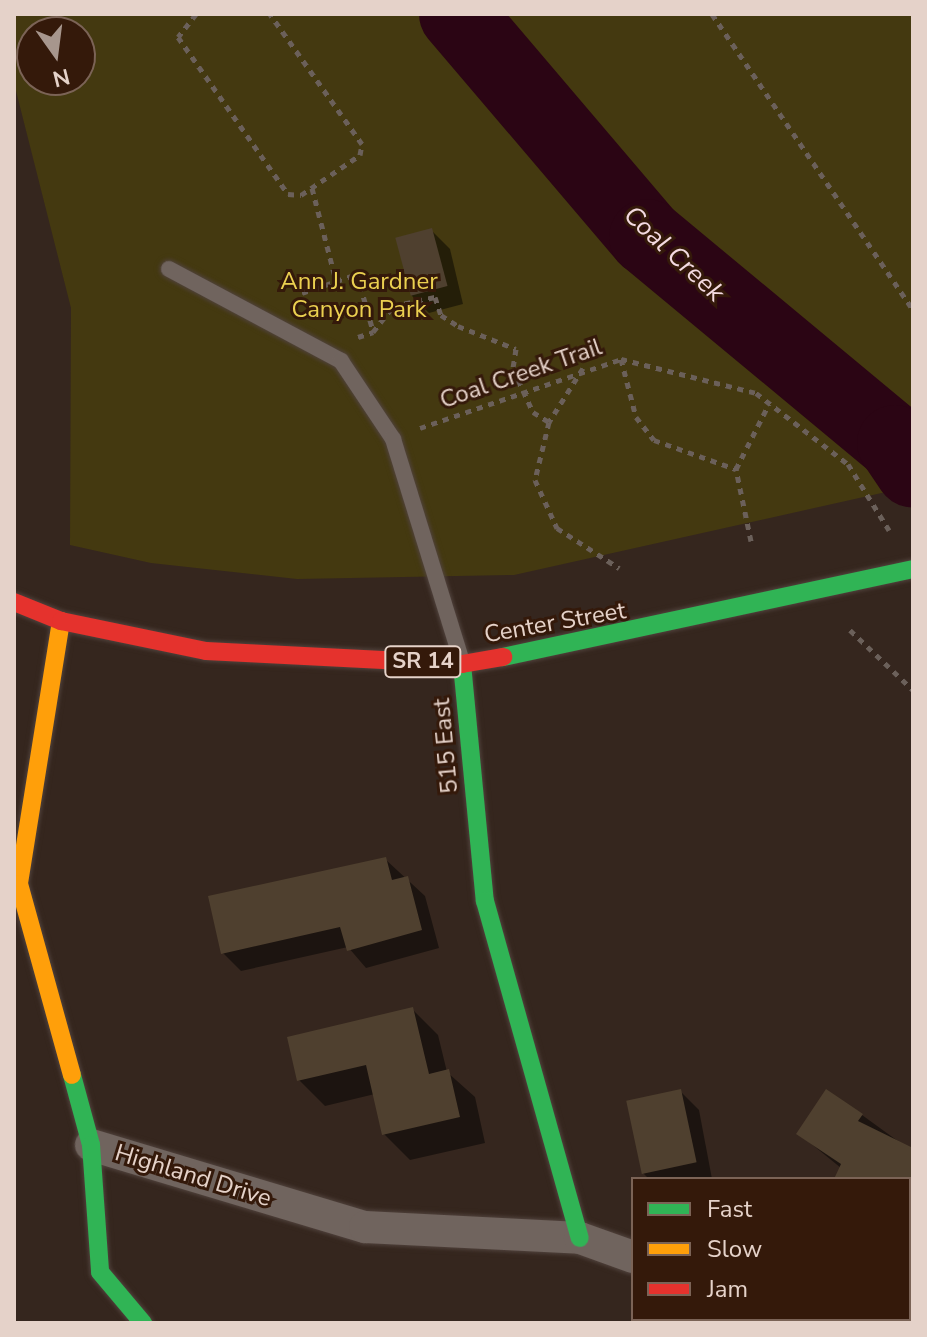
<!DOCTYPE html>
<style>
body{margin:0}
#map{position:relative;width:927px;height:1337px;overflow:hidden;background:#35261e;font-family:"Nunito Sans",sans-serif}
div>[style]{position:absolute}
.green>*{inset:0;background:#443910}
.shadow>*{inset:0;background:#0007;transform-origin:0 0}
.river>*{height:76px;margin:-38px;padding:0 38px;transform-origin:38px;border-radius:38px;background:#2b0514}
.building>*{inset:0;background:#4f402f;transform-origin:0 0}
.path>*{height:5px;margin-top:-2.5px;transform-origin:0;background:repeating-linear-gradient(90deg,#6b605a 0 6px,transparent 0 12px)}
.roads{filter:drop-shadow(0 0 2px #50423c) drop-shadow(0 0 2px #50423c)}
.lane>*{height:16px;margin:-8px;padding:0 8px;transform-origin:8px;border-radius:8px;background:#70645e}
.street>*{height:32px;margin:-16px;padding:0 16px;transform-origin:16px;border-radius:16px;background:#70645e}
.fast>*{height:18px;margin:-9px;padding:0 9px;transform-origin:9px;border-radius:9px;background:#30b455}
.slow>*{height:18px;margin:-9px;padding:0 9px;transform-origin:9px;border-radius:9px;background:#ff9f0a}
.jam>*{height:18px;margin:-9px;padding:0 9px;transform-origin:9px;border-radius:9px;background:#e5322d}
span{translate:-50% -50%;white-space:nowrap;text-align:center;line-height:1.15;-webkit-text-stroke:6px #34190a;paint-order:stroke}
.shield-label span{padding:2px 6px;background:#34190a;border:2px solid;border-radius:6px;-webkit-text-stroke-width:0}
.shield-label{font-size:22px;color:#e5d2c9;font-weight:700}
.park-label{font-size:24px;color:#ebd050}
.street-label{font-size:24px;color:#e5d2c9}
.water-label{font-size:26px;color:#f3dae1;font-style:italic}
.frame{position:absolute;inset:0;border:16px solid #e5d2c9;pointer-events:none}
.legend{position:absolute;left:631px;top:1177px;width:280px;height:144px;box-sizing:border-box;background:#34190a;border:2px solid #7b6356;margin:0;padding:10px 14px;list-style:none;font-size:24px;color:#e5d2c9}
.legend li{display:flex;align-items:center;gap:16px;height:40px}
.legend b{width:40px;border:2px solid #7b6356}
.north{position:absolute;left:16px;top:16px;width:80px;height:80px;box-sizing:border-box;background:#34190a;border:2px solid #7b6356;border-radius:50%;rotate:166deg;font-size:22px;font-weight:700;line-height:32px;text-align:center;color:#e5d2c9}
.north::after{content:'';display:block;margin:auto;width:28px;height:36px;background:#a7968d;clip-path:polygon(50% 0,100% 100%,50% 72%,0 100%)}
</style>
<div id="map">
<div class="green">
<i style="clip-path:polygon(evenodd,14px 14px,913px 14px,913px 486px,514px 575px,297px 579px,151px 563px,70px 545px,71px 308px,14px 83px,14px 14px,32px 32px,80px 32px,80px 80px,32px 80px,32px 32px)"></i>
</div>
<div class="shadow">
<i style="clip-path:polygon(431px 230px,450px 249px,463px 304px,429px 313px,411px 295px)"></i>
<i style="clip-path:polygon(385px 859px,425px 896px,439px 948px,366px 968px,348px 947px,241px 971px,223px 953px)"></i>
<i style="clip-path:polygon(413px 1010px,438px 1035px,447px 1072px,475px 1097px,485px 1143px,410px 1160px,384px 1134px,375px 1094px,325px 1106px,299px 1080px)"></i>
<i style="clip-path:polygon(681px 1092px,699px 1110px,712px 1179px,649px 1179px,642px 1172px)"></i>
<i style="clip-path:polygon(862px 1115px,913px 1152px,909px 1204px,909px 1179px,836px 1179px,841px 1168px,798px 1133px)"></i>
<i style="left:909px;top:1208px;width:4px;height:64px;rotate:27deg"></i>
</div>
<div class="river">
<i style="left:457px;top:14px;width:293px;rotate:49.6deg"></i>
<i style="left:647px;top:237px;width:322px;rotate:39.7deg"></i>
<i style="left:895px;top:443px;width:32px;rotate:56deg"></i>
</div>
<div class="building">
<i style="left:432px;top:228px;width:60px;height:38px;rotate:75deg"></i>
<i style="clip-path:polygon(386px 857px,392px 880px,408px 876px,422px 930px,347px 951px,340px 927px,221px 954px,208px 896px)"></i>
<i style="clip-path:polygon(413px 1007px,429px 1074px,449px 1069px,460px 1117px,382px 1135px,366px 1065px,297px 1081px,287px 1037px)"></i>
<i style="left:681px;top:1089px;width:75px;height:56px;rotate:78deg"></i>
<i style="clip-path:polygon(826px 1089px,863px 1114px,858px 1121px,913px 1148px,913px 1179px,834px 1179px,841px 1164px,796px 1134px)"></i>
</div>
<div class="path">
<i style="left:196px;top:14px;width:29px;rotate:128deg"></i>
<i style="left:178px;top:37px;width:192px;rotate:55deg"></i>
<i style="left:288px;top:194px;width:13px;rotate:4deg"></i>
<i style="left:301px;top:195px;width:71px;rotate:-34.1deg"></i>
<i style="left:360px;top:155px;width:11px;rotate:-80deg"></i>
<i style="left:362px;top:144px;width:159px;rotate:-125.3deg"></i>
<i style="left:712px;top:14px;width:358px;rotate:55.8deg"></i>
<i style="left:312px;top:188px;width:96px;rotate:75.5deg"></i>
<i style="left:302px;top:293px;width:58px;rotate:-19.1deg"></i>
<i style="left:357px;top:274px;width:59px;rotate:74.3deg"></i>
<i style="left:358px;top:337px;width:16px;rotate:-18deg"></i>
<i style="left:373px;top:332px;width:33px;rotate:-52deg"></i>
<i style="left:393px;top:306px;width:43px;rotate:-12.1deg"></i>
<i style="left:435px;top:297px;width:19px;rotate:72deg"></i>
<i style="left:441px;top:315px;width:20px;rotate:33deg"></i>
<i style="left:458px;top:326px;width:62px;rotate:21.6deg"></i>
<i style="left:516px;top:349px;width:20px;rotate:99deg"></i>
<i style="left:513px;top:369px;width:47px;rotate:65.1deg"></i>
<i style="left:533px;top:412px;width:19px;rotate:32deg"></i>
<i style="left:621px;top:359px;width:60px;rotate:75.5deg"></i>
<i style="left:636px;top:417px;width:29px;rotate:52deg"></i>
<i style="left:654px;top:440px;width:87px;rotate:19.5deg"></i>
<i style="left:583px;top:368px;width:64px;rotate:122.2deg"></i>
<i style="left:549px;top:422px;width:60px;rotate:103.6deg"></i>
<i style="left:535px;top:480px;width:53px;rotate:65.4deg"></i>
<i style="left:557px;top:528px;width:74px;rotate:32.8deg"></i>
<i style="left:420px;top:428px;width:213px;rotate:-18.9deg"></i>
<i style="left:621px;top:359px;width:139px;rotate:14.1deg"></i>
<i style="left:756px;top:393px;width:116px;rotate:37.7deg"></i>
<i style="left:848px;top:464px;width:78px;rotate:58.2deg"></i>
<i style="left:751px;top:541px;width:74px;rotate:-101.8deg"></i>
<i style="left:736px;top:469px;width:73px;rotate:-63.1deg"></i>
<i style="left:850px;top:630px;width:87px;rotate:43.6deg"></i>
</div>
<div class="roads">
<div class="lane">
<i style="left:169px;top:269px;width:195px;rotate:28.1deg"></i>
<i style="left:341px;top:361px;width:94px;rotate:56.3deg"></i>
<i style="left:393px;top:439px;width:233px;rotate:72.8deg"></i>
</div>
<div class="street">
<i style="left:91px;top:1145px;width:286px;rotate:16.7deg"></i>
<i style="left:365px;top:1227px;width:215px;rotate:2.9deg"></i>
<i style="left:580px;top:1238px;width:56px;rotate:19.7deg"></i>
<i style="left:795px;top:1319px;width:7px;rotate:34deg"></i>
</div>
<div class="fast">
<i style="left:503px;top:657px;width:419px;rotate:-12.1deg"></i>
<i style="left:462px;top:664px;width:238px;rotate:84.5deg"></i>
<i style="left:485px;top:901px;width:350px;rotate:74.3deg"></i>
<i style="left:72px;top:1075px;width:73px;rotate:74.8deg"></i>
<i style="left:91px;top:1145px;width:127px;rotate:85.9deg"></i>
<i style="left:100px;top:1272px;width:67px;rotate:49.9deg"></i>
</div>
<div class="slow">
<i style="left:61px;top:621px;width:266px;rotate:99.1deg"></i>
<i style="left:19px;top:884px;width:198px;rotate:74.5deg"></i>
</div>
<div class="jam">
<i style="left:14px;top:602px;width:51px;rotate:22deg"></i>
<i style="left:61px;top:621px;width:148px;rotate:11.7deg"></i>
<i style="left:206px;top:651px;width:256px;rotate:2.9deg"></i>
<i style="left:462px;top:664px;width:42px;rotate:-9.7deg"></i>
</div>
</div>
<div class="shield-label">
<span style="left:423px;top:662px">SR 14</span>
</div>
<div class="park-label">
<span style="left:359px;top:296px">Ann J. Gardner<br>Canyon Park</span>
</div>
<div class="street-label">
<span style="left:521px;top:374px;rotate:-19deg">Coal Creek Trail</span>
<span style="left:555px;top:623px;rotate:-10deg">Center Street</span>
<span style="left:446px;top:746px;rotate:-95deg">515 East</span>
<span style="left:193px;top:1176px;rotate:17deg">Highland Drive</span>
</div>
<div class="water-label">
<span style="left:674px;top:254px;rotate:43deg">Coal Creek</span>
</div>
<div class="frame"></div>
<ul class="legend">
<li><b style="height:10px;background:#30b455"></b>Fast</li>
<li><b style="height:10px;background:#ff9f0a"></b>Slow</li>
<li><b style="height:10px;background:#e5322d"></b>Jam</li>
</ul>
<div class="north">N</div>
</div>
